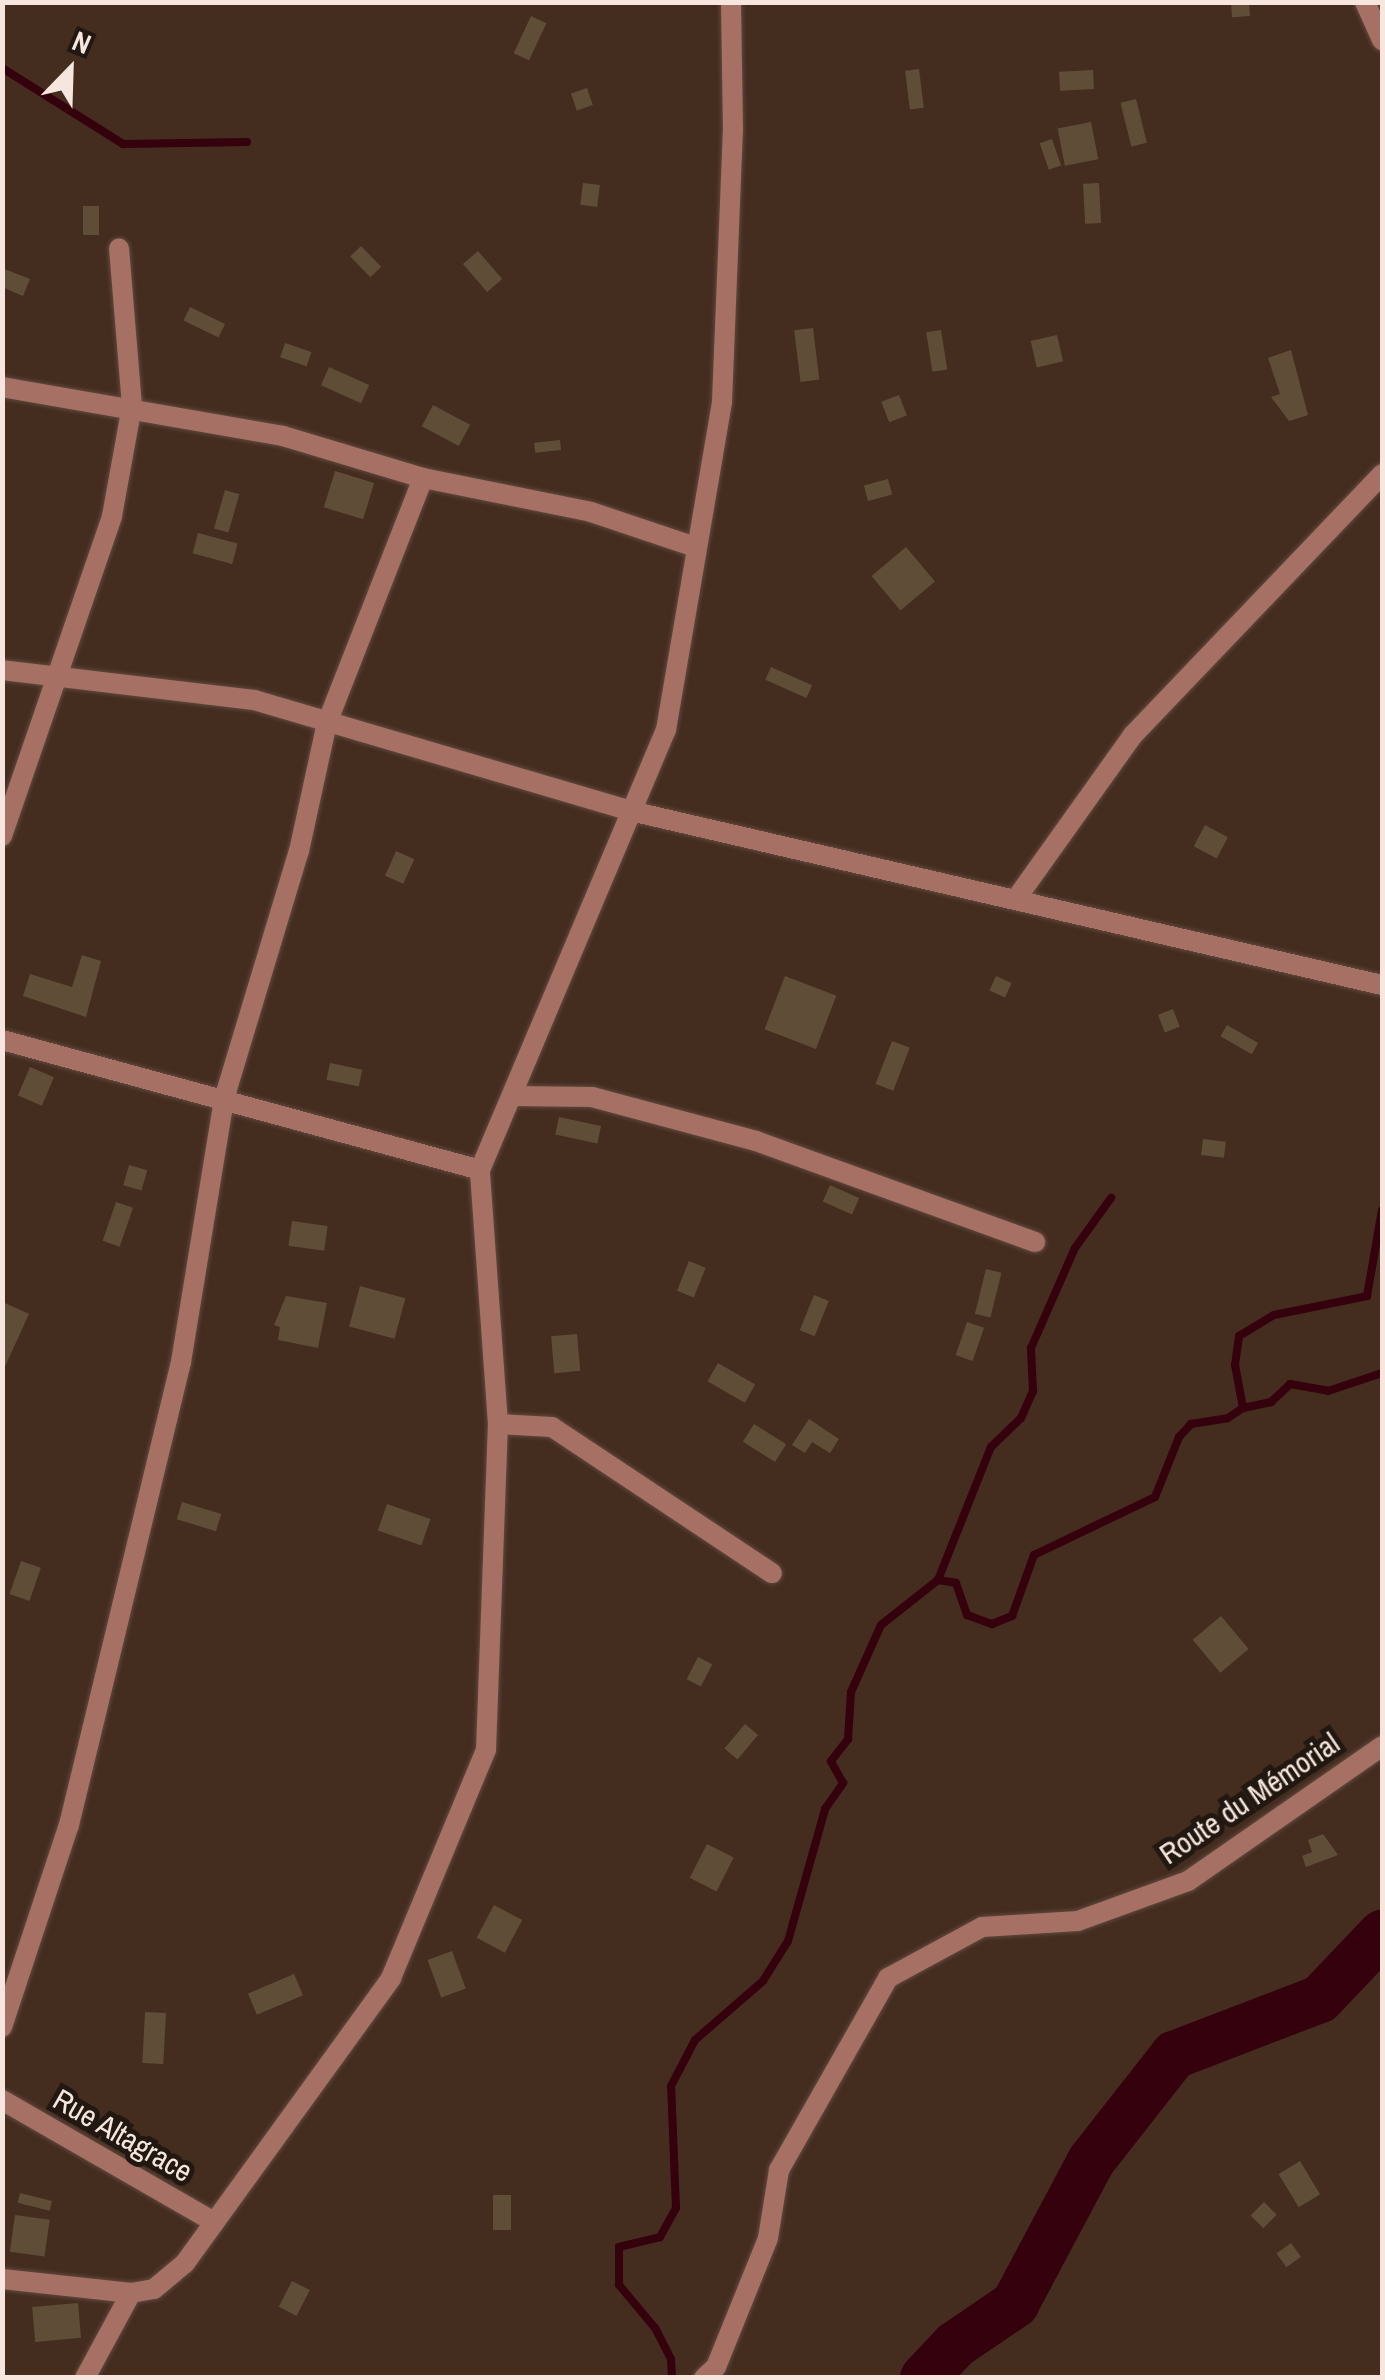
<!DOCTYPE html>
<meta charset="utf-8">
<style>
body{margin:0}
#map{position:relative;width:1385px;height:2380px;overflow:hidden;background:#442c1f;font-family:"Archivo Narrow",sans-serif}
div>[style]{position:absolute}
.stream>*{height:8px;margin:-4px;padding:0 4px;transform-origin:4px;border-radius:4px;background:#34010d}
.river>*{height:48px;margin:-24px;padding:0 24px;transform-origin:24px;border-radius:24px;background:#34010d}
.building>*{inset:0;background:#604d38;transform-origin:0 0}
.roads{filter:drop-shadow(0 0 2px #604a3d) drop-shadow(0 0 2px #604a3d)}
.minor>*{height:20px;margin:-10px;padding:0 10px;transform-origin:10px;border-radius:10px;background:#a77065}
span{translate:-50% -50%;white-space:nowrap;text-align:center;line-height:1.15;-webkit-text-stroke:10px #221812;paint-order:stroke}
.street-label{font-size:30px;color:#f6e6dd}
.frame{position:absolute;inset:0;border:5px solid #f6e6dd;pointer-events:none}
.north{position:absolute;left:20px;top:20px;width:100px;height:100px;-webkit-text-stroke:8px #221812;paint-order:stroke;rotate:23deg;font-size:28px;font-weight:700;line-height:40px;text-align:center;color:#f6e6dd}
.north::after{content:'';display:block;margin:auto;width:35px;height:45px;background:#f6e6dd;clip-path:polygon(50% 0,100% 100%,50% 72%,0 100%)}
</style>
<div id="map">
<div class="stream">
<i style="left:2px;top:68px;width:143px;rotate:32.1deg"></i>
<i style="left:123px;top:144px;width:124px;rotate:-0.9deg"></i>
<i style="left:1243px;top:1408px;width:29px;rotate:-12deg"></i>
<i style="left:1271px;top:1402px;width:26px;rotate:-43deg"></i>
<i style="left:1290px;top:1384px;width:39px;rotate:10deg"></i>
<i style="left:1328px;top:1391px;width:57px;rotate:-18.4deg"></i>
<i style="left:938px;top:1580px;width:143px;rotate:-68.3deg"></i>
<i style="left:991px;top:1447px;width:42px;rotate:-44deg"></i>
<i style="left:1021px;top:1418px;width:30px;rotate:-66deg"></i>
<i style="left:1033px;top:1391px;width:43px;rotate:-92.7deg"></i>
<i style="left:1031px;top:1348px;width:109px;rotate:-66.3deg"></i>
<i style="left:1075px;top:1248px;width:62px;rotate:-54.2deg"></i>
<i style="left:672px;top:2378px;width:19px;rotate:-93deg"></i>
<i style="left:671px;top:2359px;width:35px;rotate:-117deg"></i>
<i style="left:655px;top:2328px;width:56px;rotate:-129.9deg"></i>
<i style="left:619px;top:2285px;width:38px;rotate:-90deg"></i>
<i style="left:619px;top:2247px;width:42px;rotate:-13.7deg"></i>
<i style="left:660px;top:2237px;width:33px;rotate:-61deg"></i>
<i style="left:676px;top:2208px;width:122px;rotate:-92.3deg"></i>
<i style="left:671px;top:2086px;width:52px;rotate:-62.4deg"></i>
<i style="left:695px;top:2040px;width:90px;rotate:-40.9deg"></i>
<i style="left:763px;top:1981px;width:47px;rotate:-58deg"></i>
<i style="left:788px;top:1941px;width:137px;rotate:-74.3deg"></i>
<i style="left:825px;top:1809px;width:32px;rotate:-55deg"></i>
<i style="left:843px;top:1783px;width:25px;rotate:-119deg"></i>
<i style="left:831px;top:1761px;width:28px;rotate:-52deg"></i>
<i style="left:848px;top:1739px;width:47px;rotate:-86.3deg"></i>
<i style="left:851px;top:1692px;width:73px;rotate:-65.9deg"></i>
<i style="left:881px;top:1625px;width:73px;rotate:-38.3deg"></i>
<i style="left:938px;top:1580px;width:18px;rotate:9deg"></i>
<i style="left:956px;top:1583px;width:34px;rotate:71deg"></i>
<i style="left:967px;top:1615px;width:27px;rotate:20deg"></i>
<i style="left:992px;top:1624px;width:22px;rotate:-22deg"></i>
<i style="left:1012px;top:1616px;width:65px;rotate:-70.2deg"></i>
<i style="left:1034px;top:1555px;width:134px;rotate:-25.6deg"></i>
<i style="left:1155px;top:1497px;width:65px;rotate:-68.2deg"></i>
<i style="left:1179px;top:1437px;width:18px;rotate:-47deg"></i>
<i style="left:1191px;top:1424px;width:37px;rotate:-9deg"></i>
<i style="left:1228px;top:1418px;width:18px;rotate:-34deg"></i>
<i style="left:1243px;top:1408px;width:44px;rotate:-100.5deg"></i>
<i style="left:1235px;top:1365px;width:29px;rotate:-82deg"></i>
<i style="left:1239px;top:1336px;width:41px;rotate:-31deg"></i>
<i style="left:1274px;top:1315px;width:95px;rotate:-11.5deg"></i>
<i style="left:1367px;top:1296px;width:87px;rotate:-80.1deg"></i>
</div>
<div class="river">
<i style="left:924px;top:2378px;width:45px;rotate:-46.8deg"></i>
<i style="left:955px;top:2345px;width:73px;rotate:-34.3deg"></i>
<i style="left:1015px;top:2304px;width:162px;rotate:-62deg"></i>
<i style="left:1091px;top:2161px;width:135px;rotate:-51.9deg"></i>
<i style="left:1174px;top:2055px;width:156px;rotate:-21deg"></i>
<i style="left:1320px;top:1999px;width:90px;rotate:-46.4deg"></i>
</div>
<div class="building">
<i style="left:1249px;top:2px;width:14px;height:18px;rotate:86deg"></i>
<i style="left:531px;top:16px;width:17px;height:41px;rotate:25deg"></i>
<i style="left:919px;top:69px;width:39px;height:14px;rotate:83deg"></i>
<i style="left:1093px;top:70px;width:19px;height:34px;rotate:87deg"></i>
<i style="left:587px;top:88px;width:18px;height:17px;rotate:71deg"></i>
<i style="left:1136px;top:99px;width:45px;height:16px;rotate:76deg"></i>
<i style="left:1091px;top:122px;width:38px;height:34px;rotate:79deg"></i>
<i style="left:1052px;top:139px;width:28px;height:13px;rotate:71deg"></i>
<i style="left:583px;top:183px;width:17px;height:22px;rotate:7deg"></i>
<i style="left:1099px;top:183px;width:40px;height:16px;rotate:87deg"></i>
<i style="left:83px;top:206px;width:16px;height:29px"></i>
<i style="left:361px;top:246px;width:29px;height:15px;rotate:46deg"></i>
<i style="left:478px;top:251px;width:37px;height:20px;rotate:49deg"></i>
<i style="clip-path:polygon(2px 268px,30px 279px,23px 296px,2px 287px)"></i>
<i style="left:190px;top:307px;width:39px;height:15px;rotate:26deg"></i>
<i style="left:813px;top:328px;width:52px;height:19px;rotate:83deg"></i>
<i style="left:941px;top:330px;width:40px;height:15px;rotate:81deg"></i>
<i style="left:1057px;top:335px;width:27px;height:27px;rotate:77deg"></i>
<i style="left:285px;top:343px;width:28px;height:15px;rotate:19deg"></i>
<i style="clip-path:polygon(1291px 350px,1308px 415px,1289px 421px,1271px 397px,1280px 394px,1268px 358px)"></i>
<i style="left:329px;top:367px;width:44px;height:20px;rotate:24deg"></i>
<i style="left:899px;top:395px;width:22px;height:19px;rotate:69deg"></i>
<i style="left:433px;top:405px;width:42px;height:24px;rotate:28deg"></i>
<i style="left:560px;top:440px;width:10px;height:26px;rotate:84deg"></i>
<i style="left:335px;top:471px;width:41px;height:38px;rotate:17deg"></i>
<i style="left:888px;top:479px;width:16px;height:25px;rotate:75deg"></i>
<i style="left:225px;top:490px;width:15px;height:40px;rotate:16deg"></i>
<i style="left:198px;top:533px;width:41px;height:21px;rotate:15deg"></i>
<i style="left:906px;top:547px;width:45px;height:45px;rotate:50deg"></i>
<i style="left:771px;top:667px;width:45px;height:14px;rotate:24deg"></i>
<i style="left:1205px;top:825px;width:26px;height:24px;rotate:28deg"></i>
<i style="left:396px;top:851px;width:20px;height:27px;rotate:24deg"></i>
<i style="clip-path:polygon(82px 955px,101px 961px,86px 1017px,23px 996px,30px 974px,72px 987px)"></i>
<i style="left:785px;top:976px;width:55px;height:57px;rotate:21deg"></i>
<i style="left:996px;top:976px;width:17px;height:16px;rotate:24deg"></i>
<i style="left:1173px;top:1009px;width:19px;height:16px;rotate:69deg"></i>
<i style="left:1227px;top:1025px;width:36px;height:13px;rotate:30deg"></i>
<i style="left:892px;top:1041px;width:19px;height:46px;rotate:21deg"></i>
<i style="left:330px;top:1063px;width:33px;height:17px;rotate:12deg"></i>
<i style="left:30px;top:1067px;width:26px;height:31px;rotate:23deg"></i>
<i style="left:559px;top:1117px;width:43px;height:18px;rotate:12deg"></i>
<i style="left:1203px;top:1139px;width:23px;height:16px;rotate:7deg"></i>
<i style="left:129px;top:1165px;width:19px;height:21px;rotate:16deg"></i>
<i style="left:830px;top:1185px;width:32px;height:18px;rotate:24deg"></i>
<i style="left:116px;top:1202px;width:18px;height:41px;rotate:19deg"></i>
<i style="left:292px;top:1221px;width:36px;height:25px;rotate:8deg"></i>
<i style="left:689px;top:1261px;width:18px;height:32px;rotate:22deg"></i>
<i style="left:986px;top:1269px;width:16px;height:46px;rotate:14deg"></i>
<i style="left:360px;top:1286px;width:47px;height:42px;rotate:15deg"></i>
<i style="left:814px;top:1295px;width:16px;height:38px;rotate:22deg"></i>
<i style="clip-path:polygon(286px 1296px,327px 1303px,318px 1348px,278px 1340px,280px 1327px,274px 1325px)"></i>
<i style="clip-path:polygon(5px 1303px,29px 1314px,2px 1373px,2px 1310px)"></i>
<i style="left:967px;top:1322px;width:18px;height:35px;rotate:19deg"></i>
<i style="left:577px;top:1334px;width:37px;height:26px;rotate:85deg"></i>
<i style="left:718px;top:1363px;width:43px;height:21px;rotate:30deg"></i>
<i style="clip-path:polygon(809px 1419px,839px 1439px,830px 1453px,812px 1442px,805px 1453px,792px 1445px)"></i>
<i style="left:754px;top:1424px;width:38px;height:21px;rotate:32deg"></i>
<i style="left:182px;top:1502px;width:41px;height:18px;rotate:17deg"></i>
<i style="left:387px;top:1504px;width:46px;height:28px;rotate:19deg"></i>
<i style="left:21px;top:1561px;width:21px;height:35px;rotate:19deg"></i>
<i style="left:1221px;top:1616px;width:43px;height:37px;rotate:50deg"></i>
<i style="left:698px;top:1657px;width:16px;height:25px;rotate:27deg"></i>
<i style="left:745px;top:1724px;width:17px;height:32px;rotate:40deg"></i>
<i style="clip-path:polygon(1323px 1834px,1338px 1855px,1306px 1867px,1302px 1856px,1312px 1852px,1308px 1840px)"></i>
<i style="left:707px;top:1844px;width:30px;height:38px;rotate:27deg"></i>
<i style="left:494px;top:1905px;width:32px;height:37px;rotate:28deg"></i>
<i style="left:452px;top:1951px;width:40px;height:26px;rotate:70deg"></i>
<i style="left:294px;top:1974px;width:23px;height:50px;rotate:67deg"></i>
<i style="left:145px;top:2012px;width:21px;height:51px;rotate:3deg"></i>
<i style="left:1300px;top:2161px;width:39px;height:25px;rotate:59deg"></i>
<i style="left:20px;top:2193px;width:33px;height:10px;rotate:14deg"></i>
<i style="left:493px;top:2195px;width:18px;height:35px"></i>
<i style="left:1264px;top:2202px;width:18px;height:19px;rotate:45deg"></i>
<i style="left:15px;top:2215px;width:35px;height:37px;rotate:8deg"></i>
<i style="left:1291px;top:2243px;width:17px;height:18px;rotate:54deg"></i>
<i style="left:292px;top:2281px;width:20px;height:29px;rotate:27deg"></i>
<i style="left:78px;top:2303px;width:35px;height:46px;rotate:85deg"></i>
</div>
<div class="roads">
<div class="minor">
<i style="left:1365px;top:2px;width:42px;rotate:65.9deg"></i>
<i style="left:2px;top:387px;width:285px;rotate:9.9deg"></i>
<i style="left:283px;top:436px;width:146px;rotate:16.7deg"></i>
<i style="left:423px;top:478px;width:171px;rotate:11.4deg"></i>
<i style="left:591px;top:512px;width:110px;rotate:18.6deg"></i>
<i style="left:2px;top:670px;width:254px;rotate:6.8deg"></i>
<i style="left:254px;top:700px;width:397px;rotate:16.4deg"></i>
<i style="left:635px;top:812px;width:767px;rotate:13.04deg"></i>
<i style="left:2px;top:836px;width:338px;rotate:-71deg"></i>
<i style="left:112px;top:516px;width:112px;rotate:-79.7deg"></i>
<i style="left:132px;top:406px;width:158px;rotate:-94.7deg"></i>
<i style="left:1016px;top:899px;width:201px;rotate:-54.5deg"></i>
<i style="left:1133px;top:735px;width:361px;rotate:-46.3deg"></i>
<i style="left:2px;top:1040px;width:495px;rotate:15.2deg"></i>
<i style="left:513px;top:1096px;width:79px;rotate:0.7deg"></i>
<i style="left:592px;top:1097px;width:170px;rotate:15deg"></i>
<i style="left:756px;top:1141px;width:297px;rotate:19.9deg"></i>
<i style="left:498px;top:1424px;width:54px;rotate:3.2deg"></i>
<i style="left:552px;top:1427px;width:264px;rotate:33.6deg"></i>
<i style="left:2px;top:2027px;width:213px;rotate:-71.7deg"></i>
<i style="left:69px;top:1825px;width:476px;rotate:-76.4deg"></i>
<i style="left:181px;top:1362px;width:266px;rotate:-80.7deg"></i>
<i style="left:224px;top:1099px;width:259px;rotate:-73.2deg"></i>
<i style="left:299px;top:851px;width:131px;rotate:-77.7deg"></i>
<i style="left:327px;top:723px;width:263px;rotate:-68.6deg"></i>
<i style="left:2px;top:2100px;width:245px;rotate:29.9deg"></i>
<i style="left:2px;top:2279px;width:130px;rotate:6.2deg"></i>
<i style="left:131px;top:2293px;width:23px;rotate:-10deg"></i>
<i style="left:154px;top:2289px;width:40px;rotate:-40deg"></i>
<i style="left:185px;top:2263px;width:352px;rotate:-54.1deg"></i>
<i style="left:391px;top:1978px;width:247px;rotate:-67.4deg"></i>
<i style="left:486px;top:1750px;width:326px;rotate:-87.9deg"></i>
<i style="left:498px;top:1424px;width:255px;rotate:-94.1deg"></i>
<i style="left:480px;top:1170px;width:478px;rotate:-67.1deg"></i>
<i style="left:666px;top:730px;width:333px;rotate:-80.3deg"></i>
<i style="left:722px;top:402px;width:272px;rotate:-87.7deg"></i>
<i style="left:733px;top:130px;width:128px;rotate:-90.9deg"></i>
<i style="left:85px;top:2378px;width:97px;rotate:-61.6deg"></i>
<i style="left:704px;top:2378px;width:16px;rotate:-43deg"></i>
<i style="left:716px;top:2367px;width:139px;rotate:-68deg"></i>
<i style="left:768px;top:2238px;width:69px;rotate:-80.8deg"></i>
<i style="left:779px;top:2170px;width:221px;rotate:-60.4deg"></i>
<i style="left:888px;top:1978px;width:107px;rotate:-28.5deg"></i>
<i style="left:982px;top:1927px;width:96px;rotate:-3.6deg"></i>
<i style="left:1078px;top:1921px;width:117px;rotate:-20deg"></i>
<i style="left:1188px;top:1881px;width:236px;rotate:-34.8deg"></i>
</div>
</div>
<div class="street-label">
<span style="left:1249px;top:1798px;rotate:-34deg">Route du Mémorial</span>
<span style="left:123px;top:2135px;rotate:30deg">Rue Altagrace</span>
</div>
<div class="frame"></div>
<div class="north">N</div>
</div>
